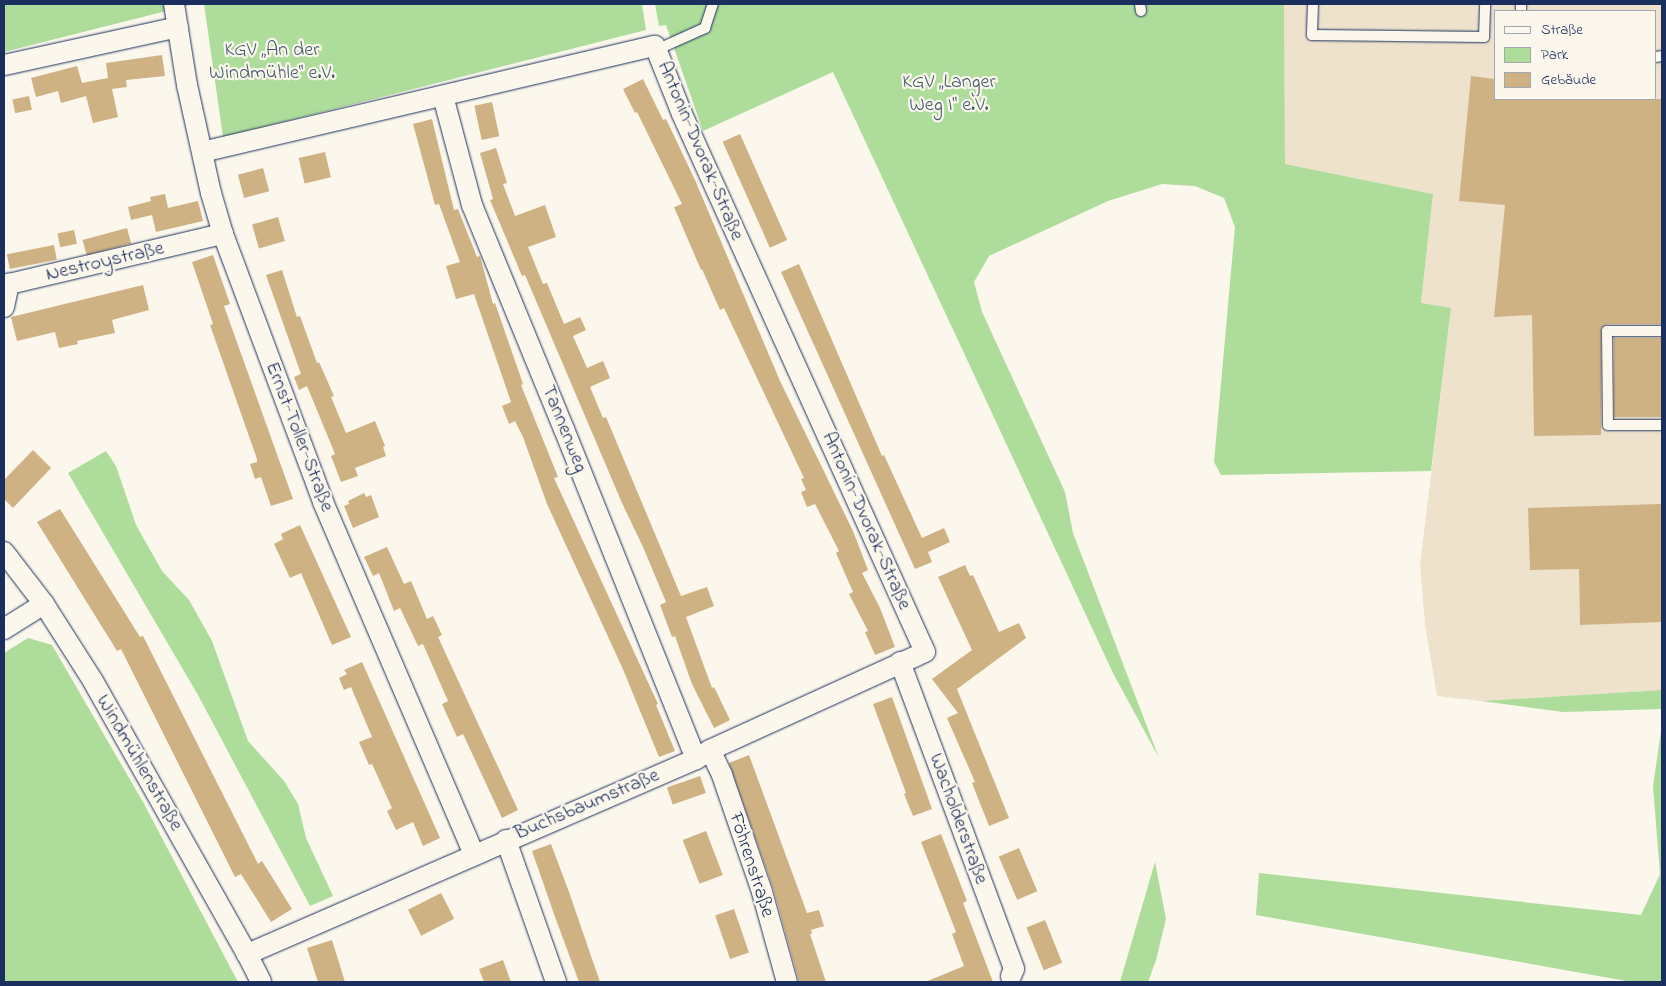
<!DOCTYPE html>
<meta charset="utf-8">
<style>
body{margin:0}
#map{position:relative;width:1666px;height:986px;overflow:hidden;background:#fbf7ec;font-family:"Indie Flower",sans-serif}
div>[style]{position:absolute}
.built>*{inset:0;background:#eee2cd}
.green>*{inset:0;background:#addc9b}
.building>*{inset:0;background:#cfb284;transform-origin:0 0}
.roads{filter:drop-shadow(0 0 1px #1b2f5e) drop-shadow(0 0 1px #1b2f5e)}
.lane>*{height:10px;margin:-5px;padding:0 5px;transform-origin:5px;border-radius:5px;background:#fbf7ec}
.street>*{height:20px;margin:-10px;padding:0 10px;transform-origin:10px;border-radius:10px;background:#fbf7ec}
span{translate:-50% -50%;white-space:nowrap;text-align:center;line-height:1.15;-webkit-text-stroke:4.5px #fbf7ec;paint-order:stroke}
.park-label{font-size:20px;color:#405a6d}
.street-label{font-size:20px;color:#1b2f5e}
.frame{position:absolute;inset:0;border:5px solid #1b2f5e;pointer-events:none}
.legend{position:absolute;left:1494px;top:10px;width:162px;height:90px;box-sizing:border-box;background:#fbf7ec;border:1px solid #a1a7b3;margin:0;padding:6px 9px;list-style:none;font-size:15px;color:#1b2f5e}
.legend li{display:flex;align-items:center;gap:10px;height:25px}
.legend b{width:25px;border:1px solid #a1a7b3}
</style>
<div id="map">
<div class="built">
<i style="clip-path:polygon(evenodd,1284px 4px,1662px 4px,1662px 690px,1481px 701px,1437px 696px,1425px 625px,1420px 565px,1451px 309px,1421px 304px,1433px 194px,1285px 164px,1284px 4px,1495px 11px,1655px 11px,1655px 99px,1495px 99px,1495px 11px)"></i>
</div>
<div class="green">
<i style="clip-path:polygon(4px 4px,194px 4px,4px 52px)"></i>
<i style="clip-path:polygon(204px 4px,642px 4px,646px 30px,223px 137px)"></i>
<i style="clip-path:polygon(655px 4px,1284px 4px,1285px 164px,1433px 194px,1421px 303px,1451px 308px,1431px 471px,1221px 475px,1214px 462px,1235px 227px,1224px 198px,1195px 186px,1162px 184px,1108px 201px,989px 256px,974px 282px,982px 312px,1065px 492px,1073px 533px,1159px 758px,1113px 673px,833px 72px,703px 131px,666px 25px,659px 26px)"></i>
<i style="clip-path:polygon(106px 451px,116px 466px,136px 525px,162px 571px,189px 600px,212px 641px,248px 741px,284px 781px,298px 804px,306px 838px,333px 896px,310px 906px,198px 695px,68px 473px)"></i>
<i style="clip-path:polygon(28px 638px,52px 645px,143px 802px,238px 982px,4px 982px,4px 653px)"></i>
<i style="clip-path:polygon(1662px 690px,1662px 709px,1563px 712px,1481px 701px)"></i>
<i style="clip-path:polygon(1662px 724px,1662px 982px,1632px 982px,1256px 915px,1259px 873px,1641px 915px,1660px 874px,1653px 786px)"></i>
<i style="clip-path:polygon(1155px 862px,1166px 919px,1156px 960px,1148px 982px,1120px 982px)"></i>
</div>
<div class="building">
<i style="clip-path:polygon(162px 55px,165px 76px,126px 80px,127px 87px,112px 89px,118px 117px,93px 123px,86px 96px,61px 103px,58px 91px,36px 97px,31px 78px,77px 66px,82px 83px,108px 78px,106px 63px)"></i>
<i style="clip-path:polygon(1471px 76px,1495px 79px,1495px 99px,1662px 99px,1662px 324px,1607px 324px,1601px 328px,1601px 435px,1534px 436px,1532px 315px,1494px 317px,1505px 205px,1459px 201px)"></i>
<i style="clip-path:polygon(643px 79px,663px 120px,666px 119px,695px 180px,780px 381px,853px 531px,868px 570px,862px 573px,880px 608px,895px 647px,875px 655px,865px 632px,868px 631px,849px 594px,853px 592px,836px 553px,839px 551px,815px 504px,807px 507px,801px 492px,806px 490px,801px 479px,804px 478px,724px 308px,720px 310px,702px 269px,701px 270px,674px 207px,682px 204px,637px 112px,635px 113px,623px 89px)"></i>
<i style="left:29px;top:96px;width:14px;height:17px;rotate:78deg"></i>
<i style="left:492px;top:102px;width:35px;height:18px;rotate:78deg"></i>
<i style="clip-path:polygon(432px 119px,454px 210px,458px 209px,477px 257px,480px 256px,493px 304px,495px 303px,523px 384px,521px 385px,558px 477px,554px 478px,658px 704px,656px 705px,675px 751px,659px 757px,622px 667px,547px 504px,523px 437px,515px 421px,509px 424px,502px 406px,511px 402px,474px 294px,456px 299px,446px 266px,460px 262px,439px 204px,435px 205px,413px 124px)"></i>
<i style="left:740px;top:134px;width:116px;height:19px;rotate:66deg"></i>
<i style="clip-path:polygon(496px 148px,507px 183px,503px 184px,515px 216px,545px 205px,556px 237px,528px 247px,543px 284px,547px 283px,564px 324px,580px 317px,586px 330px,573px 336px,587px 368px,603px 361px,610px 378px,590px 387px,603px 418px,606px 417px,681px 596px,707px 587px,714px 606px,686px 617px,712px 688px,714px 687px,730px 720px,714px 728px,692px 684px,675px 636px,672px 637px,660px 605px,666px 602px,643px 547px,622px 503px,525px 275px,522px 276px,490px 200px,493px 199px,480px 153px)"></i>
<i style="left:325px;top:152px;width:26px;height:27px;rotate:77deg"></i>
<i style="left:263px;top:168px;width:24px;height:26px;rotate:75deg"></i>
<i style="clip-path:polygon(165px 194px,168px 208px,198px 201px,203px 221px,156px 232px,152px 215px,131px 220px,128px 207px,151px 201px,150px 197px)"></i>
<i style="left:278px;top:217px;width:25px;height:27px;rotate:74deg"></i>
<i style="left:127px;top:228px;width:16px;height:46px;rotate:75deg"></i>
<i style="left:74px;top:230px;width:14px;height:17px;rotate:78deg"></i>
<i style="left:54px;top:245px;width:15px;height:48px;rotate:79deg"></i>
<i style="clip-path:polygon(213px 255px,230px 304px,224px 306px,293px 499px,271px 506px,261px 477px,255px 479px,250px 464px,257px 462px,257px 459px,210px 325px,213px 324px,192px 262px)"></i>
<i style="clip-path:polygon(799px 264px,882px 456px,884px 455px,922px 538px,944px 528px,950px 542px,928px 552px,932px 562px,915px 569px,781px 272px)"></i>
<i style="clip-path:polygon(282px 270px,297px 317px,300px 316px,317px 363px,319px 362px,334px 396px,331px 397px,346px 433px,375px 421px,385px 446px,383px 447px,386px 456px,355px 468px,358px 476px,341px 482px,331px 456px,335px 454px,307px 386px,299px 390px,294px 377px,301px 374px,266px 275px)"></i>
<i style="clip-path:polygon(143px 285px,149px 310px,112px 320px,115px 333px,77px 341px,78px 344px,59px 348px,55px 332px,17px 341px,11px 317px)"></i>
<i style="left:1614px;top:338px;width:48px;height:79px"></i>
<i style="clip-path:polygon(33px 450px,51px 468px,13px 508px,4px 499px,4px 480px)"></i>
<i style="clip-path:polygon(364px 493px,366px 497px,371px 495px,379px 517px,353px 528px,344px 506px,349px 504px,348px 501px)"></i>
<i style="clip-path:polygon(1662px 504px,1662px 622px,1580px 625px,1579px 569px,1530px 570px,1528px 508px)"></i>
<i style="clip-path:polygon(60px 509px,140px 637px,143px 636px,258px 864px,262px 861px,292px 909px,271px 922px,241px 874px,235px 877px,121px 649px,117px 651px,37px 522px)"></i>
<i style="clip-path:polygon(300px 525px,351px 637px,332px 645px,301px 573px,290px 578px,274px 544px,283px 539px,281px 534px)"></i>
<i style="clip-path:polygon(387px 547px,404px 584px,411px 581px,427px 619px,433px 616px,442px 635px,438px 637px,518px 810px,502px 818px,463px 734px,457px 737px,442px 704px,448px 701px,423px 644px,418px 646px,400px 608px,394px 611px,379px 573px,373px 576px,364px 557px)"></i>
<i style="clip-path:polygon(965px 565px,970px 576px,973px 575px,999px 632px,1019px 623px,1026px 638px,957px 689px,1009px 818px,989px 826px,972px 783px,975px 782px,947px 718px,958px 713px,932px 679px,972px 650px,938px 577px)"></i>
<i style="clip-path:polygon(362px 662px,440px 838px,423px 846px,413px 822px,396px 830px,387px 811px,392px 808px,372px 764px,369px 765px,359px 742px,372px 737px,351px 687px,344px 690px,339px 678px,347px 674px,344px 670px)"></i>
<i style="clip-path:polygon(892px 697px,932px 809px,913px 816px,904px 794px,906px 793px,873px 704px)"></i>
<i style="clip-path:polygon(749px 755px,807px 913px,819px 910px,824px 926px,811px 930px,812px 934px,810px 934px,826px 982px,799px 982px,773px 888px,729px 763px)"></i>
<i style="left:700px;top:776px;width:18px;height:35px;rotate:71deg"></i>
<i style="left:706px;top:831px;width:47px;height:25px;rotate:69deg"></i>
<i style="clip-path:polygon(941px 834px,967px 901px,963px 903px,993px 982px,925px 982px,964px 966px,952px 934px,956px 932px,921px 842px)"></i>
<i style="clip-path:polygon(551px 844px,569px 892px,600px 982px,579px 982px,554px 914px,532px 851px)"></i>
<i style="left:1019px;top:848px;width:47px;height:22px;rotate:67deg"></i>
<i style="left:441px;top:893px;width:29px;height:37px;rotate:63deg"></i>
<i style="left:734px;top:909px;width:46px;height:20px;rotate:71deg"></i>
<i style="left:1045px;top:920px;width:46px;height:20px;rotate:68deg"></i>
<i style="clip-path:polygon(332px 940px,345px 982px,318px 982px,307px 948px)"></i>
<i style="clip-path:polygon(503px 960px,511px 982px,484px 982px,479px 969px)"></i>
</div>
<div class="roads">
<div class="lane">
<i style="left:1140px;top:4px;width:7px;rotate:82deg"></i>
<i style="left:1313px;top:4px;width:31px;rotate:92deg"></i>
<i style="left:1312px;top:35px;width:172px;rotate:0.7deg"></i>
<i style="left:1484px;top:37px;width:33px;rotate:-88deg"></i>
<i style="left:1521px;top:11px;width:7px;rotate:-90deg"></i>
<i style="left:656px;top:50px;width:54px;rotate:-24.2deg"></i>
<i style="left:705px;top:28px;width:25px;rotate:-72deg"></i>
<i style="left:1655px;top:57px;width:7px;rotate:-8deg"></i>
<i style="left:1662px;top:331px;width:55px;rotate:180deg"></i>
<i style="left:1607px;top:331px;width:94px;rotate:89.4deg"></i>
<i style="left:1608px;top:425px;width:54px"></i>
</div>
<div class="street">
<i style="left:174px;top:4px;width:82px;rotate:80.9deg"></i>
<i style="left:187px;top:85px;width:111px;rotate:77.5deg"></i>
<i style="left:211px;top:193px;width:43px;rotate:73.7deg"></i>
<i style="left:223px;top:234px;width:286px;rotate:69.5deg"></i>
<i style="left:323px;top:502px;width:383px;rotate:66.8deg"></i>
<i style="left:4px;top:65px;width:178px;rotate:-12.3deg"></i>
<i style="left:443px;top:96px;width:113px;rotate:75.1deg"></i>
<i style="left:472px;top:205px;width:242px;rotate:67.7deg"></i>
<i style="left:564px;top:429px;width:355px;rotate:68.2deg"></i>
<i style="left:202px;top:152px;width:465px;rotate:-13.2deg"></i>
<i style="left:655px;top:46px;width:73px;rotate:68.3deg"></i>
<i style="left:682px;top:114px;width:590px;rotate:65.69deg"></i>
<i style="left:925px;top:652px;width:236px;rotate:155.5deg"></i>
<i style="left:710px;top:750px;width:17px;rotate:147deg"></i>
<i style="left:696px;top:759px;width:490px;rotate:156.5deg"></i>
<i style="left:4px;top:307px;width:24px;rotate:-78deg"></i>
<i style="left:9px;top:284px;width:220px;rotate:-13.2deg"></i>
<i style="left:4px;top:552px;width:66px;rotate:52.4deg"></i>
<i style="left:44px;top:604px;width:91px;rotate:57.5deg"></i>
<i style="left:93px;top:681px;width:313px;rotate:60.6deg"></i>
<i style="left:247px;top:954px;width:31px;rotate:63deg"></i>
<i style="left:4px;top:629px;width:47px;rotate:-32deg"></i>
<i style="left:900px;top:662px;width:327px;rotate:69.6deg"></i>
<i style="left:1014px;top:969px;width:8px;rotate:113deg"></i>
<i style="left:710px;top:750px;width:28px;rotate:64deg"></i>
<i style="left:722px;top:775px;width:124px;rotate:71.1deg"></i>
<i style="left:762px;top:892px;width:93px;rotate:74.5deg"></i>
<i style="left:506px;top:840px;width:151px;rotate:70.6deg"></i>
</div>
</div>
<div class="park-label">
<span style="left:272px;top:62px">KGV „An der<br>Windmühle“ e.V.</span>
<span style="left:949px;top:94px">KGV „Langer<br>Weg I“ e.V.</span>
</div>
<div class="street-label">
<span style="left:700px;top:151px;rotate:67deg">Antonin-Dvorak-Straße</span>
<span style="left:105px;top:262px;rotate:-13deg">Nestroystraße</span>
<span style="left:564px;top:429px;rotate:68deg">Tannenweg</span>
<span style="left:299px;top:437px;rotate:69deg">Ernst-Toller-Straße</span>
<span style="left:866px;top:521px;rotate:66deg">Antonin-Dvorak-Straße</span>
<span style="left:139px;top:763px;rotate:60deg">Windmühlenstraße</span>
<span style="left:587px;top:805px;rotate:-23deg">Buchsbaumstraße</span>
<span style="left:958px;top:819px;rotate:70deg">Wacholderstraße</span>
<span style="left:751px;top:865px;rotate:72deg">Föhrenstraße</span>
</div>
<div class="frame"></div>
<ul class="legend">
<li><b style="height:6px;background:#fbf7ec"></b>Straße</li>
<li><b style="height:14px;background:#addc9b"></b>Park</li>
<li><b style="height:14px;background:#cfb284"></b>Gebäude</li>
</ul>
</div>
